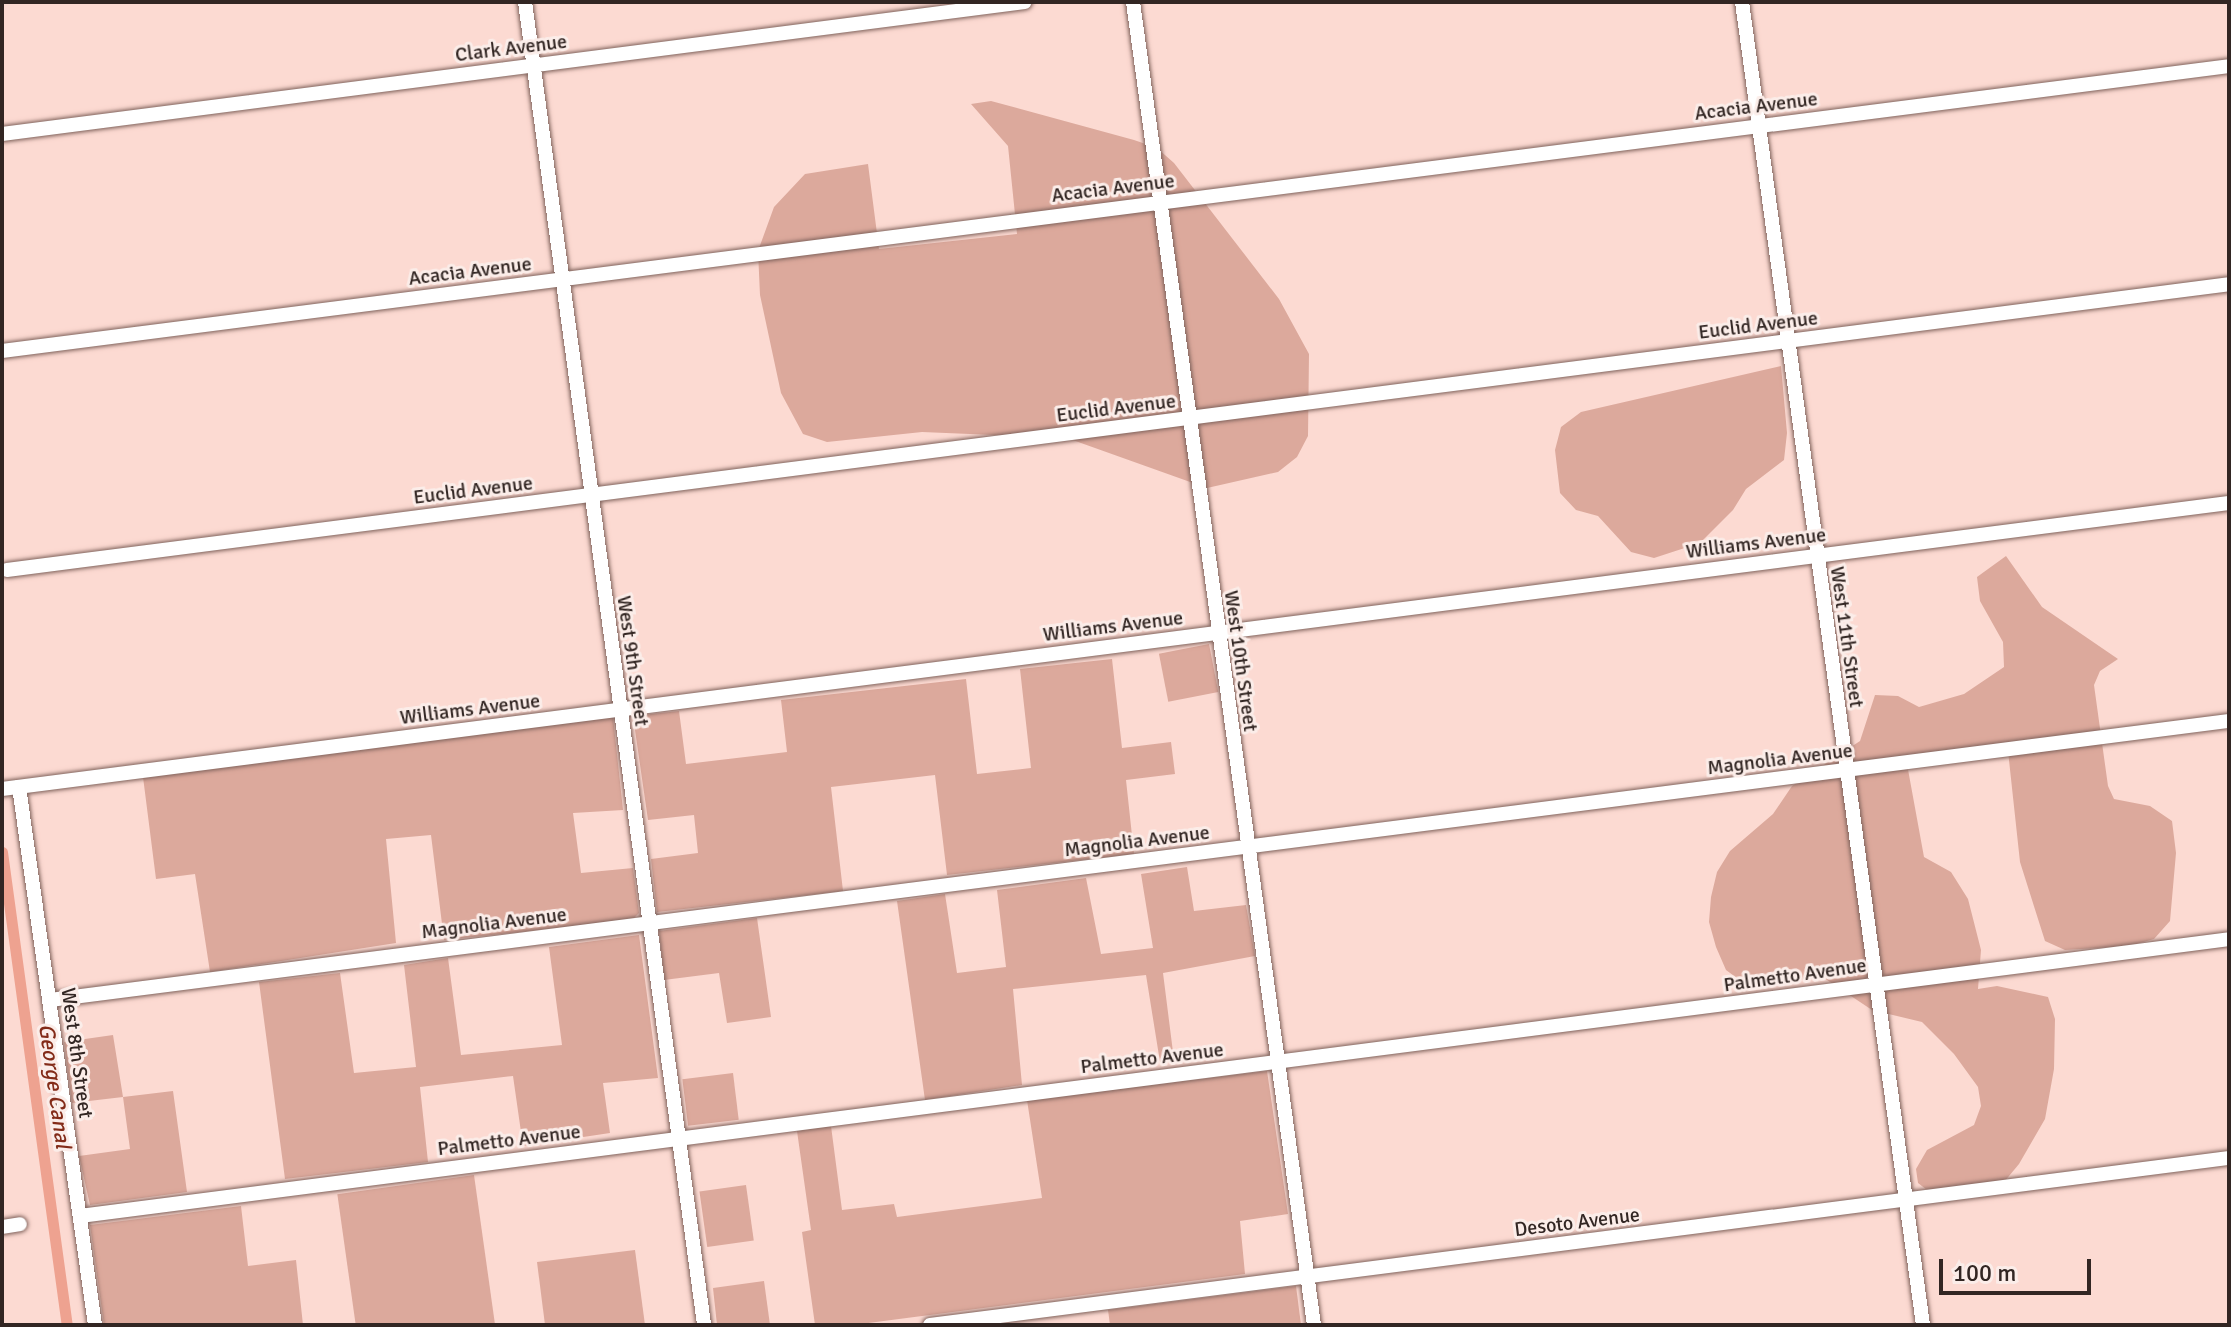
<!DOCTYPE html>
<style>
body{margin:0}
#map{position:relative;width:2231px;height:1327px;overflow:hidden;background:#fcdad2;font-family:Signika,sans-serif}
div>[style]{position:absolute}
.green>*{inset:0;background:#dca99c;transform-origin:0 0}
.canal>*{height:11px;margin:-5.5px;padding:0 5.5px;transform-origin:5.5px;border-radius:5.5px;background:#eea290}
.roads{filter:drop-shadow(0 0 2px #80635c) drop-shadow(0 0 2px #80635c)}
.minor>*{height:14px;margin:-7px;padding:0 7px;transform-origin:7px;border-radius:7px;background:#fff}
span{translate:-50% -50%;white-space:nowrap;text-align:center;line-height:1.15;-webkit-text-stroke:6px #fbede9;paint-order:stroke}
.street-label{font-size:20px;color:#322623}
.water-label{font-size:22px;color:#832b18;font-style:italic}
.frame{position:absolute;inset:0;border:4px solid #322623;pointer-events:none}
.scale{position:absolute;left:1939px;top:1259px;width:152px;height:36px;box-sizing:border-box;border:4px solid #322623;border-top:0;padding-left:10px;font-size:24px;line-height:28px;white-space:nowrap;color:#322623;-webkit-text-stroke:6px #fbede9;paint-order:stroke}
</style>
<div id="map">
<div class="green">
<i style="clip-path:polygon(991px 101px,1134px 140px,1157px 148px,1174px 163px,1279px 299px,1309px 354px,1308px 436px,1297px 457px,1278px 472px,1207px 488px,1067px 438px,922px 432px,827px 442px,803px 434px,781px 393px,760px 295px,758px 251px,774px 207px,805px 174px,868px 164px,879px 249px,1017px 234px,1008px 146px,971px 104px)"></i>
<i style="clip-path:polygon(1781px 366px,1787px 433px,1784px 460px,1746px 489px,1733px 510px,1700px 543px,1654px 558px,1631px 552px,1598px 516px,1576px 510px,1560px 493px,1555px 450px,1561px 427px,1581px 412px)"></i>
<i style="clip-path:polygon(2006px 556px,2042px 607px,2118px 659px,2100px 671px,2094px 685px,2108px 786px,2114px 799px,2150px 806px,2172px 821px,2176px 853px,2170px 921px,2154px 939px,2129px 946px,2065px 950px,2045px 941px,2020px 862px,2008px 751px,1907px 764px,1924px 857px,1951px 872px,1968px 899px,1981px 950px,1978px 989px,1997px 986px,2048px 997px,2055px 1019px,2054px 1069px,2045px 1119px,2019px 1164px,2004px 1182px,1931px 1193px,1918px 1183px,1916px 1169px,1927px 1150px,1974px 1125px,1981px 1106px,1978px 1087px,1954px 1054px,1922px 1022px,1872px 1010px,1824px 978px,1745px 984px,1726px 970px,1716px 947px,1709px 922px,1711px 897px,1717px 872px,1730px 851px,1773px 814px,1792px 786px,1860px 741px,1875px 695px,1898px 696px,1919px 707px,1964px 694px,2004px 667px,2003px 642px,1980px 601px,1977px 577px)"></i>
<i style="left:1209px;top:644px;width:49px;height:51px;rotate:79deg"></i>
<i style="clip-path:polygon(1112px 659px,1122px 748px,1171px 742px,1175px 774px,1126px 780px,1134px 854px,947px 875px,935px 775px,831px 787px,843px 891px,657px 912px,651px 859px,698px 853px,694px 815px,648px 820px,633px 716px,679px 711px,686px 764px,787px 752px,781px 700px,966px 679px,977px 774px,1031px 768px,1020px 669px)"></i>
<i style="clip-path:polygon(613px 717px,623px 810px,573px 813px,581px 873px,633px 868px,639px 913px,632px 920px,444px 940px,431px 835px,386px 839px,396px 943px,210px 972px,195px 874px,156px 879px,143px 777px)"></i>
<i style="clip-path:polygon(1187px 867px,1194px 911px,1246px 905px,1255px 956px,1163px 973px,1174px 1060px,1160px 1062px,1146px 975px,1013px 989px,1022px 1085px,925px 1100px,897px 901px,945px 894px,957px 973px,1006px 967px,997px 890px,1086px 878px,1101px 954px,1153px 948px,1141px 874px)"></i>
<i style="clip-path:polygon(757px 918px,771px 1017px,727px 1023px,719px 973px,664px 980px,659px 931px)"></i>
<i style="clip-path:polygon(639px 935px,658px 1078px,603px 1083px,610px 1133px,523px 1146px,513px 1076px,420px 1087px,428px 1162px,285px 1179px,259px 982px,340px 973px,354px 1073px,416px 1067px,404px 965px,448px 958px,461px 1055px,562px 1045px,549px 947px)"></i>
<i style="clip-path:polygon(113px 1035px,123px 1097px,173px 1091px,187px 1192px,90px 1205px,79px 1156px,130px 1149px,123px 1097px,72px 1103px,64px 1042px)"></i>
<i style="clip-path:polygon(1267px 1071px,1288px 1214px,1240px 1221px,1245px 1274px,853px 1325px,815px 1325px,802px 1232px,811px 1230px,797px 1131px,831px 1126px,842px 1210px,894px 1204px,897px 1217px,1042px 1198px,1027px 1100px)"></i>
<i style="left:733px;top:1073px;width:47px;height:51px;rotate:83deg"></i>
<i style="left:474px;top:1175px;width:151px;height:138px;rotate:82deg"></i>
<i style="left:746px;top:1185px;width:56px;height:47px;rotate:82deg"></i>
<i style="clip-path:polygon(241px 1206px,248px 1266px,296px 1260px,303px 1325px,104px 1325px,90px 1225px)"></i>
<i style="clip-path:polygon(635px 1250px,645px 1325px,545px 1325px,537px 1262px)"></i>
<i style="clip-path:polygon(764px 1281px,770px 1325px,717px 1325px,713px 1288px)"></i>
<i style="clip-path:polygon(1296px 1286px,1301px 1325px,1110px 1325px,1108px 1310px)"></i>
</div>
<div class="canal">
<i style="left:2px;top:852px;width:477px;rotate:82.2deg"></i>
</div>
<div class="roads">
<div class="minor">
<i style="left:525px;top:2px;width:1335px;rotate:82.29deg"></i>
<i style="left:1133px;top:2px;width:1335px;rotate:82.21deg"></i>
<i style="left:1742px;top:2px;width:1335px;rotate:82.21deg"></i>
<i style="left:2px;top:134px;width:1031px;rotate:-7.35deg"></i>
<i style="left:2px;top:351px;width:2245px;rotate:-7.29deg"></i>
<i style="left:7px;top:570px;width:2240px;rotate:-7.33deg"></i>
<i style="left:19px;top:787px;width:543px;rotate:81.96deg"></i>
<i style="left:2px;top:789px;width:2245px;rotate:-7.32deg"></i>
<i style="left:50px;top:1000px;width:2197px;rotate:-7.3deg"></i>
<i style="left:80px;top:1216px;width:2167px;rotate:-7.34deg"></i>
<i style="left:2px;top:1227px;width:18px;rotate:-9deg"></i>
<i style="left:930px;top:1325px;width:1310px;rotate:-7.33deg"></i>
</div>
</div>
<div class="street-label">
<span style="left:511px;top:48px;rotate:-7deg">Clark Avenue</span>
<span style="left:1756px;top:106px;rotate:-7deg">Acacia Avenue</span>
<span style="left:1113px;top:188px;rotate:-7deg">Acacia Avenue</span>
<span style="left:470px;top:271px;rotate:-7deg">Acacia Avenue</span>
<span style="left:1758px;top:325px;rotate:-7deg">Euclid Avenue</span>
<span style="left:1116px;top:408px;rotate:-7deg">Euclid Avenue</span>
<span style="left:473px;top:490px;rotate:-7deg">Euclid Avenue</span>
<span style="left:1756px;top:543px;rotate:-7deg">Williams Avenue</span>
<span style="left:1113px;top:626px;rotate:-7deg">Williams Avenue</span>
<span style="left:1847px;top:637px;rotate:82deg">West 11th Street</span>
<span style="left:633px;top:661px;rotate:82deg">West 9th Street</span>
<span style="left:1241px;top:661px;rotate:82deg">West 10th Street</span>
<span style="left:470px;top:709px;rotate:-7deg">Williams Avenue</span>
<span style="left:1780px;top:759px;rotate:-7deg">Magnolia Avenue</span>
<span style="left:1137px;top:841px;rotate:-7deg">Magnolia Avenue</span>
<span style="left:494px;top:923px;rotate:-7deg">Magnolia Avenue</span>
<span style="left:1795px;top:975px;rotate:-8deg">Palmetto Avenue</span>
<span style="left:77px;top:1053px;rotate:82deg">West 8th Street</span>
<span style="left:1152px;top:1058px;rotate:-7deg">Palmetto Avenue</span>
<span style="left:509px;top:1140px;rotate:-7deg">Palmetto Avenue</span>
<span style="left:1577px;top:1222px;rotate:-7deg">Desoto Avenue</span>
</div>
<div class="water-label">
<span style="left:55px;top:1086px;rotate:82deg">George Canal</span>
</div>
<div class="frame"></div>
<div class="scale">100 m</div>
</div>
